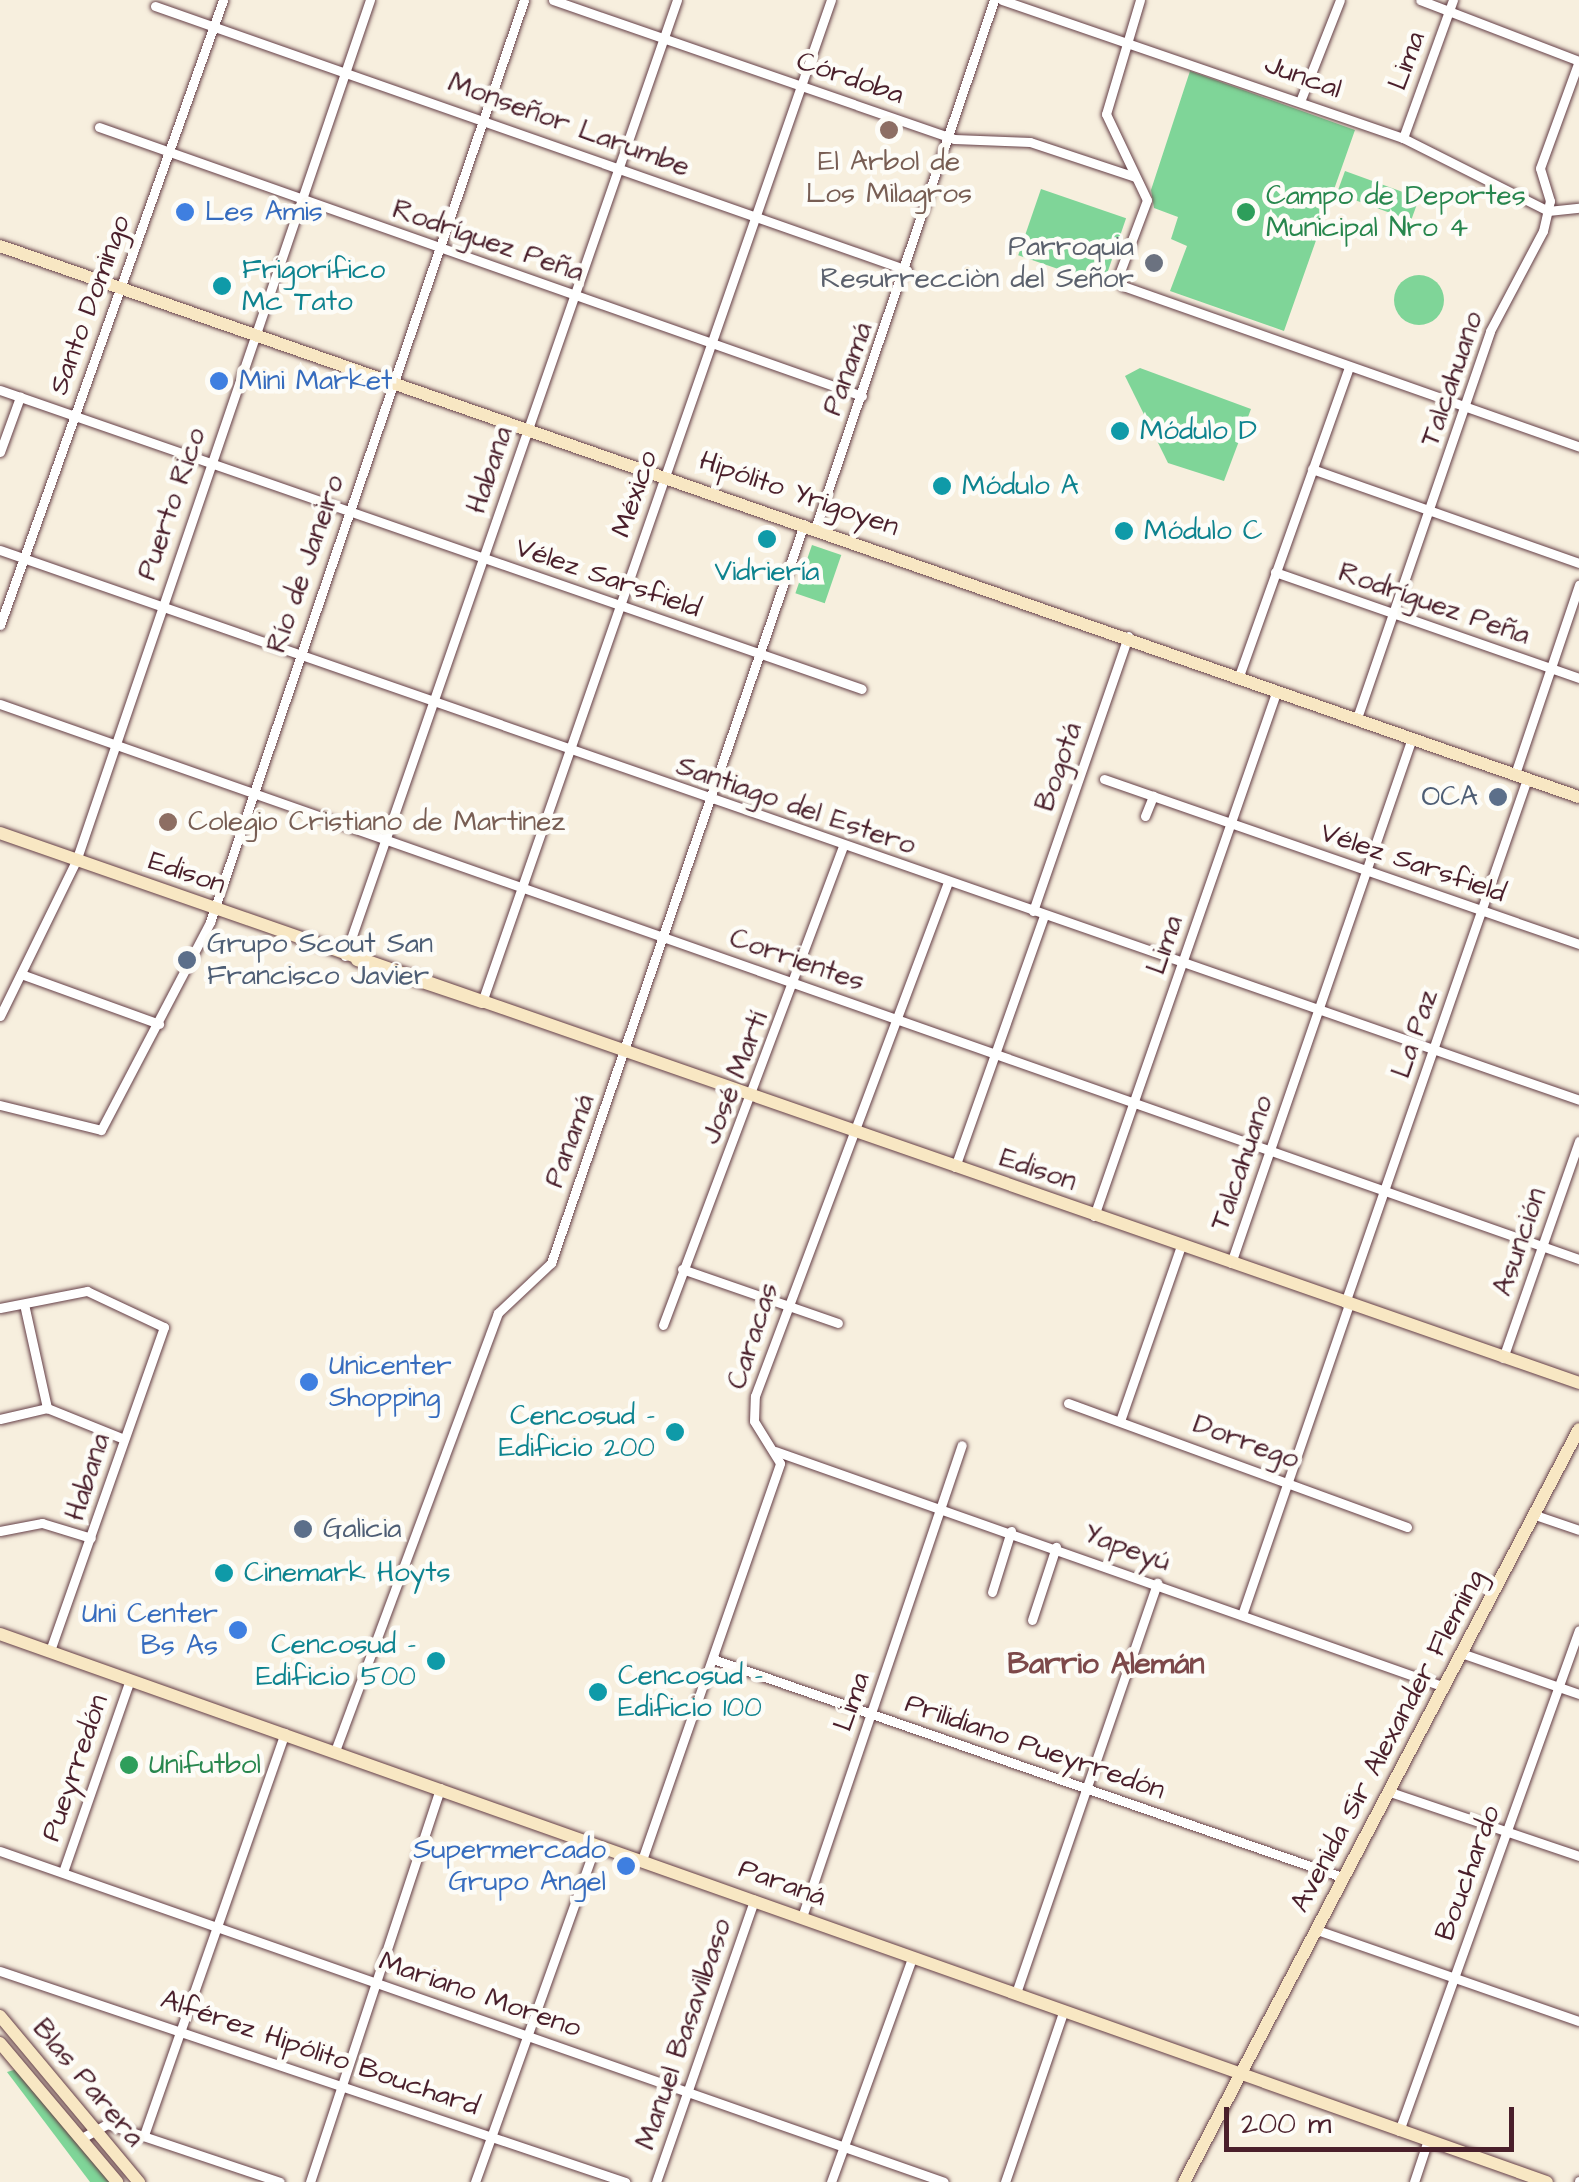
<!DOCTYPE html>
<meta charset="utf-8">
<style>
body{margin:0}
#map{position:relative;width:1579px;height:2182px;overflow:hidden;background:#f7efde;font-family:"Architects Daughter",sans-serif}
div>[style]{position:absolute}
.green>*{inset:0;background:#7fd598;transform-origin:0 0}
.round{border-radius:50%}
.roads{filter:drop-shadow(0 0 2px #643e46) drop-shadow(0 0 2px #643e46)}
.street>*{height:9px;margin:-4.5px;padding:0 4.5px;transform-origin:4.5px;border-radius:4.5px;background:#fff}
.secondary>*{height:12px;margin:-6px;padding:0 6px;transform-origin:6px;border-radius:6px;background:#f8e7c3}
.dots>*{width:28px;height:28px;translate:-50% -50%;box-sizing:border-box;border:5px solid #fdfcf7;border-radius:50%}
span{translate:-50% -50%;white-space:nowrap;text-align:center;line-height:1.15;-webkit-text-stroke:9px #fdfcf7;paint-order:stroke}
.street-label{font-size:28px;color:#4a1f2b}
.education-label{font-size:28px;color:#785e54}
.left{translate:0 -50%;text-align:left}
.leisure-label{font-size:28px;color:#27864d}
.shop-label{font-size:28px;color:#366cbe}
.right{translate:-100% -50%;text-align:right}
.worship-label{font-size:28px;color:#5b616d}
.culture-label{font-size:28px;color:#0d838f}
.service-label{font-size:28px;color:#4e5e75}
.neighbourhood-label{font-size:30px;color:#7d494a;font-weight:700}
.scale{position:absolute;left:1224px;top:2107px;width:290px;height:45px;box-sizing:border-box;border:5px solid #4a1f2b;border-top:0;padding-left:12px;font-size:30px;line-height:35px;white-space:nowrap;color:#4a1f2b;-webkit-text-stroke:8px #fdfcf7;paint-order:stroke}
</style>
<div id="map">
<div class="green">
<i style="clip-path:polygon(1190px 71px,1355px 130px,1284px 331px,1170px 291px,1187px 246px,1171px 239px,1178px 217px,1154px 208px,1151px 190px)"></i>
<i style="left:1345px;top:171px;width:79px;height:24px;rotate:20deg"></i>
<i style="left:1041px;top:189px;width:90px;height:70px;rotate:19deg"></i>
<i class="round" style="left:1394px;top:275px;width:50px;height:50px"></i>
<i style="clip-path:polygon(1140px 368px,1251px 409px,1224px 481px,1168px 463px,1125px 376px)"></i>
<i style="left:812px;top:545px;width:31px;height:51px;rotate:19deg"></i>
<i style="clip-path:polygon(17px 2069px,113px 2182px,90px 2182px,7px 2072px)"></i>
</div>
<div class="roads">
<div class="street">
<i style="left:553px;top:0;width:424px;rotate:19.1deg"></i>
<i style="left:954px;top:139px;width:76px;rotate:2.3deg"></i>
<i style="left:1030px;top:142px;width:111px;rotate:18.4deg"></i>
<i style="left:1002px;top:0;width:424px;rotate:19deg"></i>
<i style="left:1403px;top:138px;width:162px;rotate:26.7deg"></i>
<i style="left:1548px;top:211px;width:31px;rotate:-6deg"></i>
<i style="left:1140px;top:0;width:119px;rotate:106.6deg"></i>
<i style="left:1106px;top:114px;width:95px;rotate:64.5deg"></i>
<i style="left:1147px;top:200px;width:82px;rotate:110.6deg"></i>
<i style="left:1118px;top:277px;width:10px;rotate:61deg"></i>
<i style="left:1123px;top:286px;width:484px;rotate:19.4deg"></i>
<i style="left:155px;top:6px;width:797px;rotate:19.34deg"></i>
<i style="left:1301px;top:99px;width:106px;rotate:-68.5deg"></i>
<i style="left:99px;top:127px;width:809px;rotate:19.42deg"></i>
<i style="left:1403px;top:138px;width:147px;rotate:-70.1deg"></i>
<i style="left:0;top:390px;width:912px;rotate:19.13deg"></i>
<i style="left:0;top:452px;width:59px;rotate:-70deg"></i>
<i style="left:1312px;top:469px;width:283px;rotate:19.4deg"></i>
<i style="left:816px;top:526px;width:555px;rotate:-71.3deg"></i>
<i style="left:0;top:550px;width:1672px;rotate:19.2deg"></i>
<i style="left:1275px;top:572px;width:322px;rotate:19.2deg"></i>
<i style="left:0;top:625px;width:664px;rotate:-70.36deg"></i>
<i style="left:1239px;top:676px;width:328px;rotate:-70.4deg"></i>
<i style="left:0;top:704px;width:1674px;rotate:19.37deg"></i>
<i style="left:1357px;top:718px;width:409px;rotate:-71deg"></i>
<i style="left:1490px;top:331px;width:113px;rotate:-62.1deg"></i>
<i style="left:1543px;top:231px;width:31px;rotate:-77deg"></i>
<i style="left:1550px;top:201px;width:34px;rotate:-107deg"></i>
<i style="left:1540px;top:168px;width:114px;rotate:-70deg"></i>
<i style="left:1579px;top:61px;width:170px;rotate:-159deg"></i>
<i style="left:1515px;top:774px;width:200px;rotate:-71.3deg"></i>
<i style="left:1104px;top:779px;width:503px;rotate:19.16deg"></i>
<i style="left:1145px;top:816px;width:22px;rotate:-68deg"></i>
<i style="left:1033px;top:911px;width:291px;rotate:-70.9deg"></i>
<i style="left:345px;top:956px;width:1012px;rotate:-70.85deg"></i>
<i style="left:21px;top:974px;width:147px;rotate:19.9deg"></i>
<i style="left:482px;top:1002px;width:1061px;rotate:-70.8deg"></i>
<i style="left:0;top:1016px;width:173px;rotate:-63.9deg"></i>
<i style="left:76px;top:861px;width:910px;rotate:-71.15deg"></i>
<i style="left:0;top:1105px;width:104px;rotate:13.9deg"></i>
<i style="left:101px;top:1130px;width:235px;rotate:-62.3deg"></i>
<i style="left:210px;top:922px;width:974px;rotate:-71.19deg"></i>
<i style="left:955px;top:1167px;width:267px;rotate:-70.5deg"></i>
<i style="left:1094px;top:1216px;width:557px;rotate:-70.82deg"></i>
<i style="left:1231px;top:1263px;width:555px;rotate:-70.98deg"></i>
<i style="left:682px;top:1269px;width:165px;rotate:19.1deg"></i>
<i style="left:1345px;top:1303px;width:555px;rotate:-70.85deg"></i>
<i style="left:24px;top:1304px;width:107px;rotate:77.5deg"></i>
<i style="left:0;top:1308px;width:89px;rotate:-11.1deg"></i>
<i style="left:87px;top:1291px;width:85px;rotate:25.1deg"></i>
<i style="left:164px;top:1327px;width:343px;rotate:109.4deg"></i>
<i style="left:663px;top:1325px;width:512px;rotate:-69.4deg"></i>
<i style="left:1503px;top:1358px;width:230px;rotate:-70.7deg"></i>
<i style="left:1068px;top:1403px;width:361px;rotate:20.1deg"></i>
<i style="left:0;top:1419px;width:48px;rotate:-13.2deg"></i>
<i style="left:47px;top:1408px;width:83px;rotate:21.9deg"></i>
<i style="left:1120px;top:1421px;width:185px;rotate:-70.8deg"></i>
<i style="left:775px;top:1451px;width:707px;rotate:19.41deg"></i>
<i style="left:1535px;top:1515px;width:46px;rotate:18.8deg"></i>
<i style="left:0;top:1531px;width:43px;rotate:-10.8deg"></i>
<i style="left:42px;top:1523px;width:51px;rotate:17deg"></i>
<i style="left:992px;top:1592px;width:64px;rotate:-72.7deg"></i>
<i style="left:1242px;top:1615px;width:328px;rotate:-71deg"></i>
<i style="left:1032px;top:1620px;width:77px;rotate:-71.8deg"></i>
<i style="left:1461px;top:1653px;width:125px;rotate:19.2deg"></i>
<i style="left:713px;top:1659px;width:666px;rotate:19.12deg"></i>
<i style="left:335px;top:1751px;width:467px;rotate:-69.6deg"></i>
<i style="left:498px;top:1313px;width:73px;rotate:-43.3deg"></i>
<i style="left:551px;top:1263px;width:781px;rotate:-71.1deg"></i>
<i style="left:1387px;top:1791px;width:203px;rotate:18.7deg"></i>
<i style="left:0;top:1851px;width:1000px;rotate:19.32deg"></i>
<i style="left:642px;top:1860px;width:420px;rotate:-70.8deg"></i>
<i style="left:780px;top:1463px;width:49px;rotate:-121.8deg"></i>
<i style="left:754px;top:1421px;width:25px;rotate:-88deg"></i>
<i style="left:755px;top:1396px;width:549px;rotate:-69.42deg"></i>
<i style="left:63px;top:1872px;width:203px;rotate:-70.8deg"></i>
<i style="left:802px;top:1917px;width:498px;rotate:-71.3deg"></i>
<i style="left:1317px;top:1930px;width:277px;rotate:19.2deg"></i>
<i style="left:0;top:1971px;width:660px;rotate:18.65deg"></i>
<i style="left:1016px;top:1993px;width:434px;rotate:-71deg"></i>
<i style="left:1399px;top:2131px;width:532px;rotate:-70.24deg"></i>
<i style="left:144px;top:2135px;width:426px;rotate:-70.7deg"></i>
<i style="left:80px;top:2139px;width:31px;rotate:-29deg"></i>
<i style="left:107px;top:2124px;width:182px;rotate:18.5deg"></i>
<i style="left:310px;top:2182px;width:415px;rotate:-71.7deg"></i>
<i style="left:475px;top:2182px;width:359px;rotate:-70.3deg"></i>
<i style="left:656px;top:2182px;width:299px;rotate:-70.8deg"></i>
<i style="left:831px;top:2182px;width:240px;rotate:-70.1deg"></i>
<i style="left:1005px;top:2182px;width:182px;rotate:-71.1deg"></i>
<i style="left:1414px;top:2182px;width:44px;rotate:-71.6deg"></i>
<i style="left:1579px;top:2182px;width:1px;rotate:-90deg"></i>
</div>
<div class="secondary">
<i style="left:0;top:246px;width:1672px;rotate:19.24deg"></i>
<i style="left:0;top:833px;width:1672px;rotate:19.2deg"></i>
<i style="left:357px;top:960px;width:132px;rotate:18.6deg"></i>
<i style="left:0;top:1634px;width:1641px;rotate:19.51deg"></i>
<i style="left:0;top:2016px;width:217px;rotate:50.1deg"></i>
<i style="left:0;top:2043px;width:182px;rotate:49.9deg"></i>
<i style="left:1184px;top:2182px;width:850px;rotate:-62.32deg"></i>
</div>
</div>
<div class="dots">
<i style="left:889px;top:130px;background:#8d6e63"></i>
<i style="left:185px;top:212px;background:#3f7fe0"></i>
<i style="left:1246px;top:212px;background:#2e9e5b"></i>
<i style="left:1154px;top:263px;background:#6b7280"></i>
<i style="left:222px;top:286px;background:#0f9aa8"></i>
<i style="left:219px;top:381px;background:#3f7fe0"></i>
<i style="left:1120px;top:431px;background:#0f9aa8"></i>
<i style="left:942px;top:486px;background:#0f9aa8"></i>
<i style="left:1124px;top:531px;background:#0f9aa8"></i>
<i style="left:767px;top:539px;background:#0f9aa8"></i>
<i style="left:1498px;top:797px;background:#5c6f8a"></i>
<i style="left:168px;top:822px;background:#8d6e63"></i>
<i style="left:187px;top:960px;background:#5c6f8a"></i>
<i style="left:309px;top:1382px;background:#3f7fe0"></i>
<i style="left:675px;top:1432px;background:#0f9aa8"></i>
<i style="left:303px;top:1529px;background:#5c6f8a"></i>
<i style="left:224px;top:1573px;background:#0f9aa8"></i>
<i style="left:238px;top:1630px;background:#3f7fe0"></i>
<i style="left:436px;top:1661px;background:#0f9aa8"></i>
<i style="left:598px;top:1692px;background:#0f9aa8"></i>
<i style="left:129px;top:1765px;background:#2e9e5b"></i>
<i style="left:626px;top:1866px;background:#3f7fe0"></i>
</div>
<div class="street-label">
<span style="left:1407px;top:61px;rotate:-70deg">Lima</span>
<span style="left:1303px;top:77px;rotate:20deg">Juncal</span>
<span style="left:850px;top:78px;rotate:19deg">Córdoba</span>
<span style="left:569px;top:125px;rotate:20deg">Monseñor Larumbe</span>
<span style="left:488px;top:241px;rotate:19deg">Rodríguez Peña</span>
<span style="left:90px;top:305px;rotate:-70deg">Santo Domingo</span>
<span style="left:848px;top:369px;rotate:-70deg">Panamá</span>
<span style="left:1452px;top:379px;rotate:-71deg">Talcahuano</span>
<span style="left:490px;top:470px;rotate:-71deg">Habana</span>
<span style="left:635px;top:494px;rotate:-71deg">México</span>
<span style="left:799px;top:494px;rotate:19deg">Hipólito Yrigoyen</span>
<span style="left:172px;top:504px;rotate:-71deg">Puerto Rico</span>
<span style="left:306px;top:564px;rotate:-71deg">Río de Janeiro</span>
<span style="left:608px;top:578px;rotate:19deg">Vélez Sarsfield</span>
<span style="left:1434px;top:604px;rotate:19deg">Rodríguez Peña</span>
<span style="left:1059px;top:767px;rotate:-71deg">Bogotá</span>
<span style="left:796px;top:806px;rotate:19deg">Santiago del Estero</span>
<span style="left:1413px;top:863px;rotate:19deg">Vélez Sarsfield</span>
<span style="left:187px;top:873px;rotate:19deg">Edison</span>
<span style="left:1165px;top:945px;rotate:-71deg">Lima</span>
<span style="left:797px;top:960px;rotate:19deg">Corrientes</span>
<span style="left:1415px;top:1034px;rotate:-71deg">La Paz</span>
<span style="left:735px;top:1078px;rotate:-69deg">José Martí</span>
<span style="left:570px;top:1141px;rotate:-70deg">Panamá</span>
<span style="left:1242px;top:1163px;rotate:-71deg">Talcahuano</span>
<span style="left:1038px;top:1170px;rotate:19deg">Edison</span>
<span style="left:1520px;top:1242px;rotate:-71deg">Asunción</span>
<span style="left:753px;top:1336px;rotate:-72deg">Caracas</span>
<span style="left:1246px;top:1442px;rotate:20deg">Dorrego</span>
<span style="left:88px;top:1477px;rotate:-72deg">Habana</span>
<span style="left:1127px;top:1548px;rotate:20deg">Yapeyú</span>
<span style="left:852px;top:1702px;rotate:-71deg">Lima</span>
<span style="left:1388px;top:1741px;rotate:-62deg">Avenida Sir Alexander Fleming</span>
<span style="left:1035px;top:1747px;rotate:19deg">Prilidiano Pueyrredón</span>
<span style="left:75px;top:1768px;rotate:-71deg">Pueyrredón</span>
<span style="left:1468px;top:1873px;rotate:-70deg">Bouchardo</span>
<span style="left:782px;top:1883px;rotate:20deg">Paraná</span>
<span style="left:480px;top:1995px;rotate:19deg">Mariano Moreno</span>
<span style="left:684px;top:2034px;rotate:-71deg">Manuel Basavilbaso</span>
<span style="left:320px;top:2053px;rotate:19deg">Alférez Hipólito Bouchard</span>
<span style="left:88px;top:2083px;rotate:50deg">Blas Parera</span>
</div>
<div class="education-label">
<span style="left:889px;top:178px">El Arbol de<br>Los Milagros</span>
<span class="left" style="left:188px;top:822px">Colegio Cristiano de Martinez</span>
</div>
<div class="leisure-label">
<span class="left" style="left:1266px;top:212px">Campo de Deportes<br>Municipal Nro 4</span>
<span class="left" style="left:149px;top:1765px">Unifutbol</span>
</div>
<div class="shop-label">
<span class="left" style="left:205px;top:212px">Les Amis</span>
<span class="left" style="left:239px;top:381px">Mini Market</span>
<span class="left" style="left:329px;top:1382px">Unicenter<br>Shopping</span>
<span class="right" style="left:218px;top:1630px">Uni Center<br>Bs As</span>
<span class="right" style="left:606px;top:1866px">Supermercado<br>Grupo Angel</span>
</div>
<div class="worship-label">
<span class="right" style="left:1134px;top:263px">Parroquia<br>Resurrecciòn del Señor</span>
</div>
<div class="culture-label">
<span class="left" style="left:242px;top:286px">Frigorífico<br>Mc Tato</span>
<span class="left" style="left:1140px;top:431px">Módulo D</span>
<span class="left" style="left:962px;top:486px">Módulo A</span>
<span class="left" style="left:1144px;top:531px">Módulo C</span>
<span style="left:767px;top:572px">Vidriería</span>
<span class="right" style="left:655px;top:1432px">Cencosud -<br>Edificio 200</span>
<span class="left" style="left:244px;top:1573px">Cinemark Hoyts</span>
<span class="right" style="left:416px;top:1661px">Cencosud -<br>Edificio 500</span>
<span class="left" style="left:618px;top:1692px">Cencosud -<br>Edificio 100</span>
</div>
<div class="service-label">
<span class="right" style="left:1478px;top:797px">OCA</span>
<span class="left" style="left:207px;top:960px">Grupo Scout San<br>Francisco Javier</span>
<span class="left" style="left:323px;top:1529px">Galicia</span>
</div>
<div class="neighbourhood-label">
<span style="left:1106px;top:1664px">Barrio Alemán</span>
</div>
<div class="scale">200 m</div>
</div>
